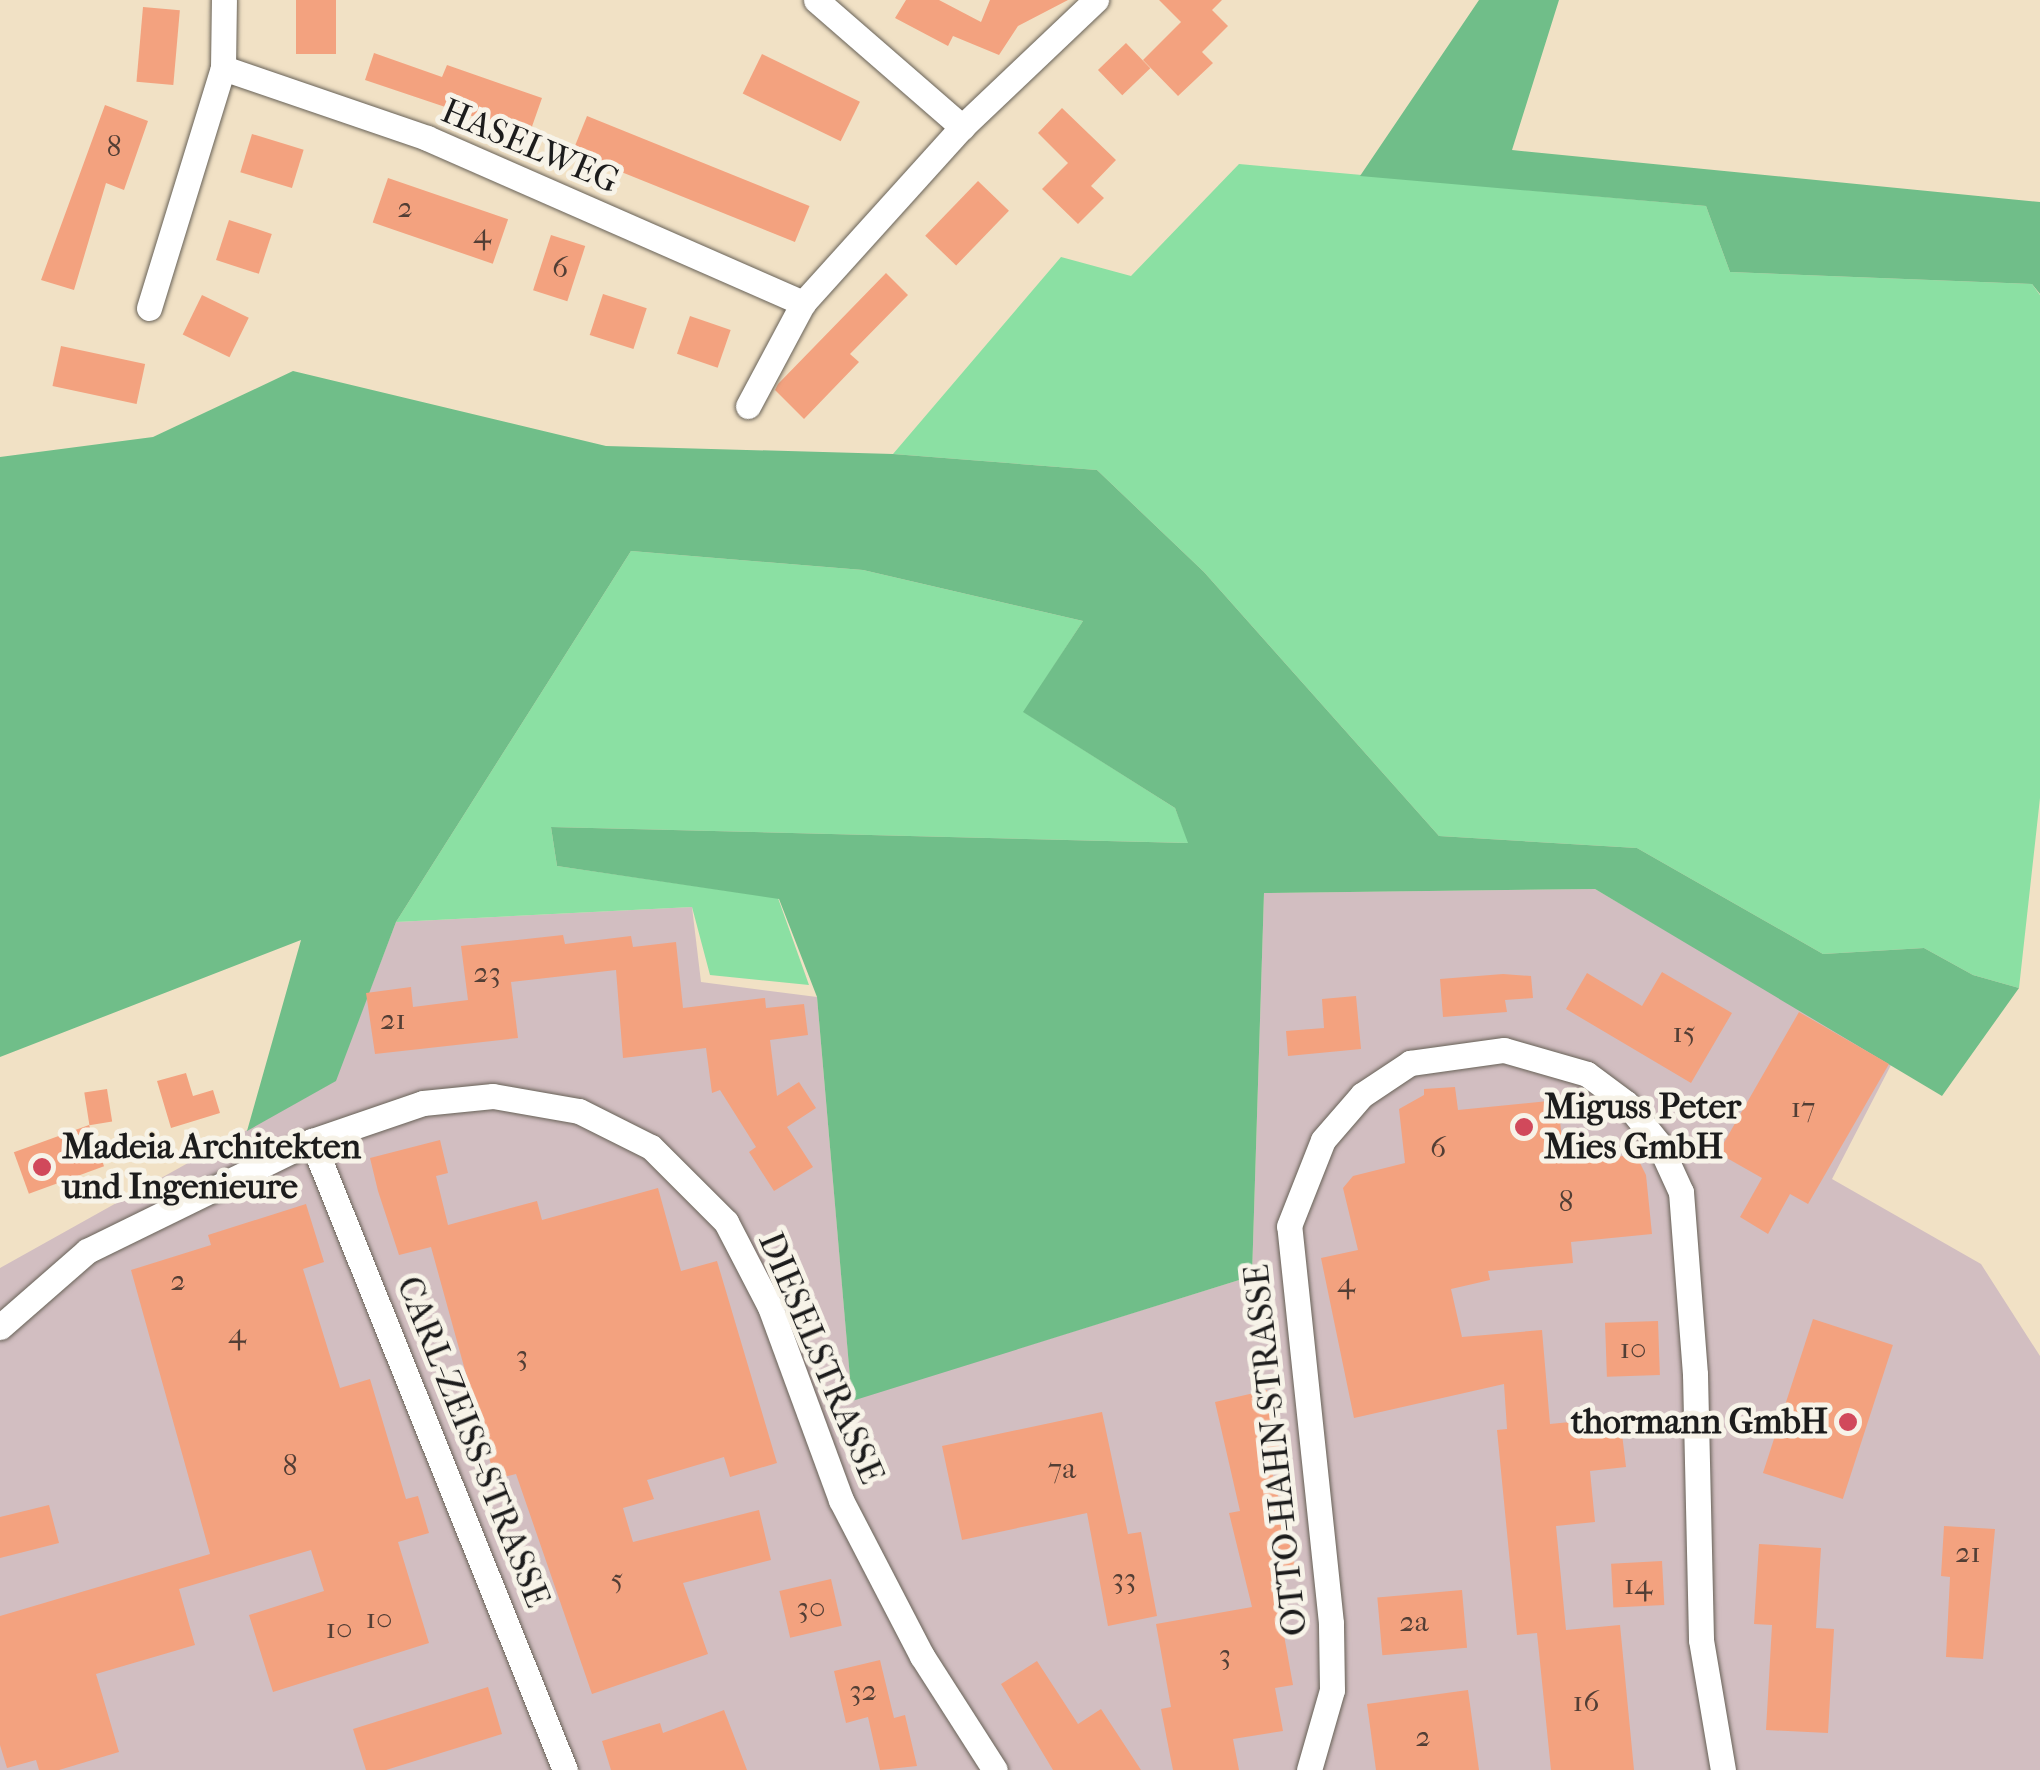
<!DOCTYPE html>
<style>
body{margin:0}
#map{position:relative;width:2040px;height:1770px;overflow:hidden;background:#f1e1c5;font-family:"IM FELL French Canon",serif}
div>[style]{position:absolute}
.industrial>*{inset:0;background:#d2bec1}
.green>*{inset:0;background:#8be0a3}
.forest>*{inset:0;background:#70be89}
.building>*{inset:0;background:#f3a27f;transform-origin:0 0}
.roads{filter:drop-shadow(0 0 2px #676157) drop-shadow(0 0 2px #676157)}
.minor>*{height:25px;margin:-12.5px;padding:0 12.5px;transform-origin:12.5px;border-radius:12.5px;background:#fff}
.dots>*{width:28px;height:28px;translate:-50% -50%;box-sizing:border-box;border:5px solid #f7f3e8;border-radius:50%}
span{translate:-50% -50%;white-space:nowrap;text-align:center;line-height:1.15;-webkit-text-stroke:10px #f7f3e8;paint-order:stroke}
.number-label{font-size:30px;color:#523e35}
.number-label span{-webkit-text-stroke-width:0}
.street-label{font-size:35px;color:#1c1c1c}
.poi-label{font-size:35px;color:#1c1c1c;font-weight:700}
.left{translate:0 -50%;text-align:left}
.right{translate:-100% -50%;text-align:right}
</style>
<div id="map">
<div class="industrial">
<i style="clip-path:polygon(1595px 889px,1892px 1063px,1832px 1179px,1981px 1264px,2040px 1356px,2040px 1770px,0 1770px,0 1268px,335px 1081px,396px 922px,692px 907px,701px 982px,817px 997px,852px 1400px,1252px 1276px,1264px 893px)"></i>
</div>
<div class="green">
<i style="clip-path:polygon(1239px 164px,1706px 206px,1730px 272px,2032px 284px,2040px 295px,2040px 798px,2019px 988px,1973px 975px,1924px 948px,1823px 954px,1637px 848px,1439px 836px,1204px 572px,1097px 470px,893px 454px,1061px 257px,1131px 276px)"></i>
<i style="clip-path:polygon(631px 551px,863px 570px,1083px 621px,1024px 712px,1175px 808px,1189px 843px,551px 827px,557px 866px,778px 898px,809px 985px,710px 975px,692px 907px,396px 922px)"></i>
</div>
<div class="forest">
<i style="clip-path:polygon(1479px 0,1559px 0,1512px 150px,2040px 202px,2040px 294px,2032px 284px,1730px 272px,1706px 206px,1360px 176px)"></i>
<i style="clip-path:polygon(293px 371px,606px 446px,893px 454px,1097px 470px,1204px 572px,1439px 836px,1637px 848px,1823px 954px,1924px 948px,1973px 975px,2019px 988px,1942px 1096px,1595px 889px,1264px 893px,1252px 1276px,852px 1401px,817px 997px,779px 899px,557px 866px,551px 827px,1188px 843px,1175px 808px,1023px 712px,1083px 621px,863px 570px,631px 551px,396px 922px,336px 1081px,247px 1131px,301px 940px,0 1057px,0 457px,153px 437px)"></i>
</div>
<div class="building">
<i style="left:296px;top:0;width:40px;height:54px"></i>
<i style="clip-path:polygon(906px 0,939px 0,981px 22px,990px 0,1068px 0,1018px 26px,999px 55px,953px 36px,948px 46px,895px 18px)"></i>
<i style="clip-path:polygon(1159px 0,1222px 0,1212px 10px,1228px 26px,1202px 52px,1213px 63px,1178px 96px,1143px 60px,1181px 22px)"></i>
<i style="left:143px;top:7px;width:37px;height:75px;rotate:5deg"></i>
<i style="left:1126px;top:43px;width:35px;height:39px;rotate:46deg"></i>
<i style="clip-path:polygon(374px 53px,442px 77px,447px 65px,542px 98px,529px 135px,365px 80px)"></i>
<i style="left:762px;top:54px;width:109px;height:44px;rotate:26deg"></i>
<i style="clip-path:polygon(105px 105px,148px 121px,124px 190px,106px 183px,74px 290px,41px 280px)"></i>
<i style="clip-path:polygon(1062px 108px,1116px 160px,1091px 186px,1104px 198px,1078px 224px,1042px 189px,1068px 163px,1038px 133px)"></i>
<i style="left:587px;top:116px;width:240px;height:39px;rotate:22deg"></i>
<i style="left:252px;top:134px;width:54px;height:40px;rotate:17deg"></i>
<i style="left:388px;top:178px;width:127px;height:47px;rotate:19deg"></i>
<i style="left:978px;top:181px;width:43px;height:76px;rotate:44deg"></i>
<i style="left:229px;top:220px;width:45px;height:42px;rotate:18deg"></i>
<i style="left:551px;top:235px;width:36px;height:58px;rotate:18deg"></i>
<i style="clip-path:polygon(886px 273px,908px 295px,850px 354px,859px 362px,804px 419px,775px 390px,778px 384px)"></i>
<i style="left:603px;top:294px;width:46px;height:43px;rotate:18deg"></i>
<i style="left:202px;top:295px;width:52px;height:44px;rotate:26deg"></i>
<i style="left:690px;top:316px;width:43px;height:40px;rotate:19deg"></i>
<i style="left:61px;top:346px;width:86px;height:41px;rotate:12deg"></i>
<i style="clip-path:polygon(563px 935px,565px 944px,631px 936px,633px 947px,676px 942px,683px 1008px,765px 998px,766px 1008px,804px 1004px,808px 1035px,770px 1040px,777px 1096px,799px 1082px,816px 1108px,787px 1127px,813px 1167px,774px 1191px,749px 1152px,756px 1147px,720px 1090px,712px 1093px,706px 1048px,623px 1058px,616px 970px,511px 982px,518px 1038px,375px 1054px,366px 993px,411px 987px,413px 1007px,468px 1000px,461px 946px)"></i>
<i style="clip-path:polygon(1662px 972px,1732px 1013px,1691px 1083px,1566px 1009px,1587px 973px,1642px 1006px)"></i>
<i style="clip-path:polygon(1503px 974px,1531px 976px,1533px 998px,1505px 1000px,1507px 1012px,1443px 1017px,1440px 979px)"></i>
<i style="clip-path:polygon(1356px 996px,1361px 1049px,1288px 1056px,1286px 1031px,1324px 1028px,1322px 999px)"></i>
<i style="clip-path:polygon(1799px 1012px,1889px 1064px,1808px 1204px,1790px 1194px,1768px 1234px,1740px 1217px,1762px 1178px,1718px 1153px)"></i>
<i style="clip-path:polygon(186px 1073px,193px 1096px,213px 1090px,220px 1113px,171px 1128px,157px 1081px)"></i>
<i style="clip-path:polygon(1455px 1087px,1458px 1110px,1558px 1100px,1564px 1161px,1636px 1155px,1646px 1175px,1652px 1234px,1571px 1242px,1573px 1263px,1488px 1271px,1490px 1280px,1451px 1289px,1462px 1337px,1542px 1330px,1550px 1424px,1620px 1417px,1626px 1467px,1590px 1471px,1595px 1522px,1556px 1526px,1566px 1630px,1620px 1625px,1634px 1770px,1551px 1770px,1537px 1633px,1517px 1635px,1497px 1430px,1507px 1429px,1504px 1384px,1354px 1418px,1321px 1258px,1358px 1250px,1343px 1188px,1353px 1176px,1405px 1163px,1399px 1109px,1424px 1095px,1424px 1089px)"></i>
<i style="left:107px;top:1089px;width:33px;height:23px;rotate:81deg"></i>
<i style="left:89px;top:1125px;width:44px;height:80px;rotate:70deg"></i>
<i style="clip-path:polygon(440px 1140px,448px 1173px,436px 1176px,448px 1225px,537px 1201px,542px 1220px,658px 1188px,681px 1271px,717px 1261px,777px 1463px,730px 1477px,724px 1457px,647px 1480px,654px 1499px,623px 1508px,633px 1542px,759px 1510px,771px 1560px,683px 1583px,708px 1654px,592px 1694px,516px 1474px,495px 1479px,431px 1247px,399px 1255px,378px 1191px,370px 1158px)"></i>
<i style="clip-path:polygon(306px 1204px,324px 1262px,303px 1269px,340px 1388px,370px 1379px,406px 1499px,418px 1496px,429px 1533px,398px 1542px,429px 1643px,273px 1692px,249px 1615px,324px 1591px,311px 1550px,179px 1589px,195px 1645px,96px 1674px,119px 1752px,59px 1770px,39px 1770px,36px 1760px,7px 1768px,0 1745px,0 1616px,210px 1554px,131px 1270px,211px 1245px,208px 1235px)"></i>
<i style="left:1813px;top:1319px;width:84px;height:162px;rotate:18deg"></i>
<i style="left:1658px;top:1321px;width:54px;height:53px;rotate:88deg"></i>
<i style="clip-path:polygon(1267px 1390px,1282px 1460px,1270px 1463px,1296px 1569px,1273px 1574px,1293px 1685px,1275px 1688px,1283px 1731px,1233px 1739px,1239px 1770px,1173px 1770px,1161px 1709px,1171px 1707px,1156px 1624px,1252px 1607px,1229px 1513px,1240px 1511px,1215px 1402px)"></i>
<i style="clip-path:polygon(1102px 1412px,1128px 1534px,1141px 1532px,1157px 1616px,1108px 1626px,1087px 1513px,962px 1540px,942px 1446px)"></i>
<i style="clip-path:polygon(49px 1505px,59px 1543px,0 1558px,0 1517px)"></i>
<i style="clip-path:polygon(1944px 1526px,1995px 1529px,1983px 1659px,1946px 1657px,1950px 1577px,1941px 1576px)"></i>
<i style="clip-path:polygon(1759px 1544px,1821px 1548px,1816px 1628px,1834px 1629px,1828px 1733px,1766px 1730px,1772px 1625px,1754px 1624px)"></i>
<i style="left:1662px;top:1561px;width:44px;height:51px;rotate:87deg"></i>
<i style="left:831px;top:1579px;width:48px;height:53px;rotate:77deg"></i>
<i style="left:1462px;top:1590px;width:58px;height:85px;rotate:85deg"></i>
<i style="clip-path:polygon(880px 1660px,894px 1718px,905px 1715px,917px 1766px,880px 1770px,868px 1717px,846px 1723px,834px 1671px)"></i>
<i style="clip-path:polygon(1037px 1661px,1078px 1724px,1101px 1709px,1141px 1770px,1053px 1770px,1001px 1684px)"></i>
<i style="clip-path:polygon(488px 1687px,502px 1734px,386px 1770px,366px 1770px,353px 1729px)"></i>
<i style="clip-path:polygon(1468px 1690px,1479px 1770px,1376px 1770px,1367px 1704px)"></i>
<i style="clip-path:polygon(724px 1710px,747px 1770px,611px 1770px,602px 1741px,660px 1723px,663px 1733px)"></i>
</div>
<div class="roads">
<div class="minor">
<i style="left:816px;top:0;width:194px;rotate:41deg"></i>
<i style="left:223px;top:68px;width:216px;rotate:18.9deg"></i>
<i style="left:427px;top:138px;width:411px;rotate:23.7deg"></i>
<i style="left:149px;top:308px;width:251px;rotate:-72.9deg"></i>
<i style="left:223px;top:68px;width:68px;rotate:-89.2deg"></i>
<i style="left:748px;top:406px;width:117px;rotate:-61.9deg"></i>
<i style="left:803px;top:303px;width:237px;rotate:-47.9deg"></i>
<i style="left:962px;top:127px;width:185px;rotate:-43.5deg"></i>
<i style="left:312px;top:1141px;width:678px;rotate:68.09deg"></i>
<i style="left:0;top:1327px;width:116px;rotate:-41.1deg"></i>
<i style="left:87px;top:1251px;width:250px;rotate:-26.1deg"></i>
<i style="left:312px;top:1141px;width:117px;rotate:-18.9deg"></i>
<i style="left:423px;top:1103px;width:70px;rotate:-5.7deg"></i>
<i style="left:493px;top:1096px;width:87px;rotate:9.9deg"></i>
<i style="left:579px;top:1111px;width:80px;rotate:26.6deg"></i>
<i style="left:651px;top:1147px;width:106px;rotate:45deg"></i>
<i style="left:726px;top:1222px;width:96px;rotate:62.6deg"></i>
<i style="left:770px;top:1307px;width:206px;rotate:69.8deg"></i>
<i style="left:841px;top:1500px;width:176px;rotate:62.6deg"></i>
<i style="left:922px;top:1656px;width:135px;rotate:57.4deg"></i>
<i style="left:1309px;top:1770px;width:83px;rotate:-74deg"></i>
<i style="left:1332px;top:1690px;width:67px;rotate:-90.9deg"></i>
<i style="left:1331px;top:1623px;width:399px;rotate:-96deg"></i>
<i style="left:1289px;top:1226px;width:92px;rotate:-68.4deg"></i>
<i style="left:1323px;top:1140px;width:60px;rotate:-49.1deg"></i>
<i style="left:1362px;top:1095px;width:58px;rotate:-33.7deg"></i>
<i style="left:1410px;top:1063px;width:95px;rotate:-7.9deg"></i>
<i style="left:1504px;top:1050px;width:86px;rotate:16.1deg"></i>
<i style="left:1587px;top:1074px;width:49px;rotate:36.6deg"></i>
<i style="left:1626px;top:1103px;width:53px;rotate:51.2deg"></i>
<i style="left:1659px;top:1144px;width:53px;rotate:65.4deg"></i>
<i style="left:1681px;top:1192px;width:183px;rotate:85.6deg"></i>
<i style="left:1695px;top:1374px;width:266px;rotate:88.7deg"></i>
<i style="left:1701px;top:1640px;width:132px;rotate:80.4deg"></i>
</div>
</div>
<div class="dots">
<i style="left:1524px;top:1127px;background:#d1495b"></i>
<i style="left:42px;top:1167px;background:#d1495b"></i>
<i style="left:1848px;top:1422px;background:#d1495b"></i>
</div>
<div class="number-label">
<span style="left:114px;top:147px">8</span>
<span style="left:405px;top:208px">2</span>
<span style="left:482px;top:234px">4</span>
<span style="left:560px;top:268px">6</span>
<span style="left:487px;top:973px">23</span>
<span style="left:393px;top:1020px">21</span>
<span style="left:1684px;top:1033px">15</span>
<span style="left:1803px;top:1108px">17</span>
<span style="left:1438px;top:1148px">6</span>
<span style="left:1566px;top:1202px">8</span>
<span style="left:178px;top:1281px">2</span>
<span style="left:1346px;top:1283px">4</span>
<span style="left:237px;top:1334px">4</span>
<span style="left:1633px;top:1349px">10</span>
<span style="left:522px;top:1356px">3</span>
<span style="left:290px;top:1466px">8</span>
<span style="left:1062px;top:1469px">7a</span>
<span style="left:1968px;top:1553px">21</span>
<span style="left:1124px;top:1579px">33</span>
<span style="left:617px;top:1580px">5</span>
<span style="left:1638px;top:1585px">14</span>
<span style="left:811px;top:1608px">30</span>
<span style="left:379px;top:1619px">10</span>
<span style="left:1414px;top:1622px">2a</span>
<span style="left:339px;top:1629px">10</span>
<span style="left:1225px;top:1655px">3</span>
<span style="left:863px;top:1691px">32</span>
<span style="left:1586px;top:1702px">16</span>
<span style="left:1423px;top:1737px">2</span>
</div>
<div class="street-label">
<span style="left:530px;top:146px;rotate:23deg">HASELWEG</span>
<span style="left:821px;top:1358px;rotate:67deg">DIESELSTRASSE</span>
<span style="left:473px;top:1442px;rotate:68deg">CARL-ZEISS-STRASSE</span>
<span style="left:1276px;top:1450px;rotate:-96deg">OTTO-HAHN-STRASSE</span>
</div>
<div class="poi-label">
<span class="left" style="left:1544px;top:1127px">Miguss Peter<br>Mies GmbH</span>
<span class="left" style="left:62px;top:1167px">Madeia Architekten<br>und Ingenieure</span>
<span class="right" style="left:1828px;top:1422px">thormann GmbH</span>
</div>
</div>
